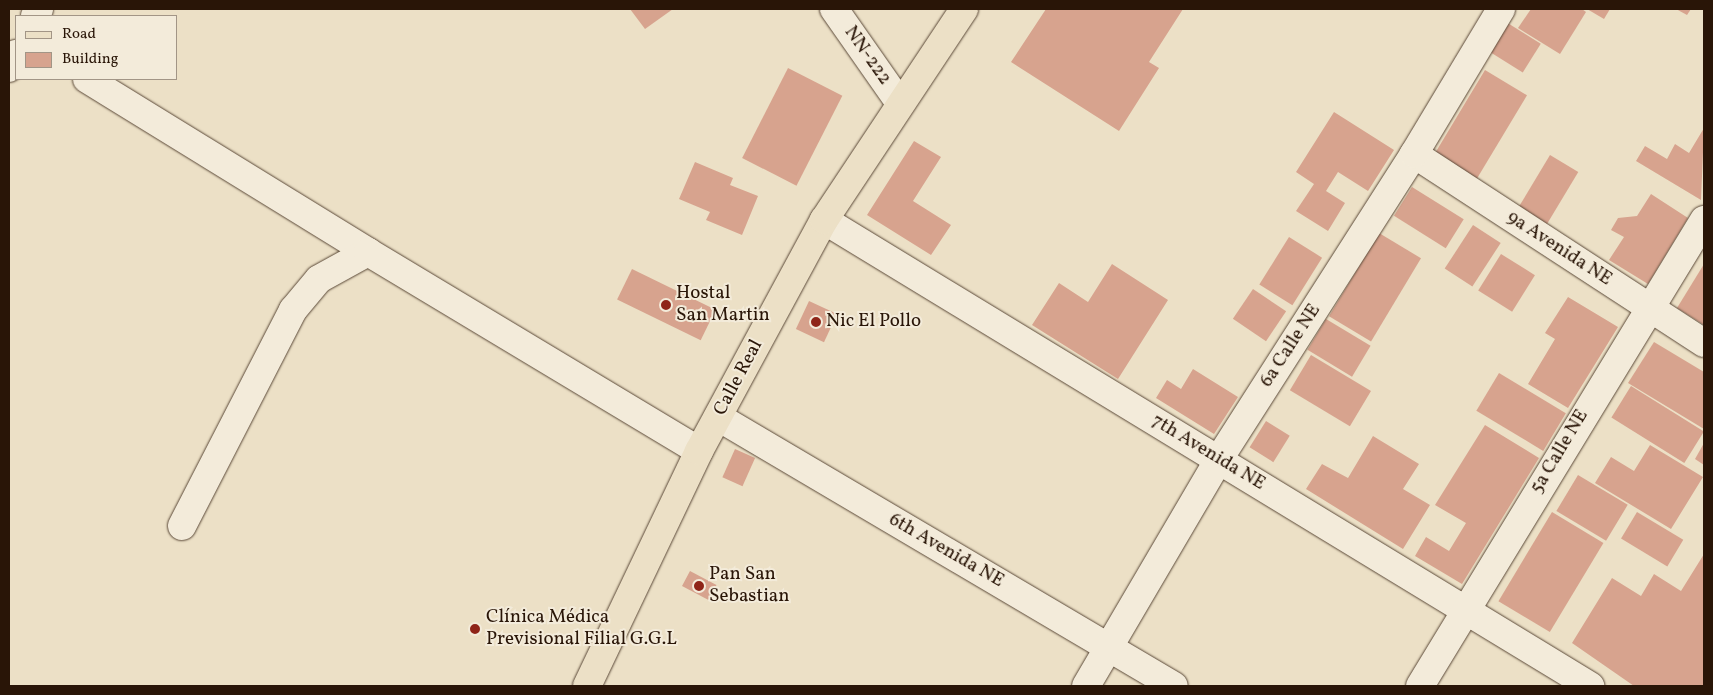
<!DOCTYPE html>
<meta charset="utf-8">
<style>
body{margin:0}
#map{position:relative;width:1713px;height:695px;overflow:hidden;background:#ece0c6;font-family:Vollkorn,serif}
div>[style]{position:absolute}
.building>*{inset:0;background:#d7a38e;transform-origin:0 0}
.roads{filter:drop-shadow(0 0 1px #5a4837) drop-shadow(0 0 1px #5a4837)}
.minor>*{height:28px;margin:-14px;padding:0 14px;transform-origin:14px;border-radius:14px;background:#f3ebda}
.major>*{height:28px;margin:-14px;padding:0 14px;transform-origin:14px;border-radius:14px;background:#ece0c6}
.dots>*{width:14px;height:14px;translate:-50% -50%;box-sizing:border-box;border:2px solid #f3ebda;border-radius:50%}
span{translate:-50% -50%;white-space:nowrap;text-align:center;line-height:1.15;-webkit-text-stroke:4px #f3ebda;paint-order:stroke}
.street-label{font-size:19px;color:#291507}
.poi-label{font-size:19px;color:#291507}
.left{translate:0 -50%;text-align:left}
.frame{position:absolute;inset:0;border:10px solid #291507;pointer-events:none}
.legend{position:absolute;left:15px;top:15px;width:162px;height:65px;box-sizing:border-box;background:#f3ebda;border:1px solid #a29586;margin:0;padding:6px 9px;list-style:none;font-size:15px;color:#291507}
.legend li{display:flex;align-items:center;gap:10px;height:25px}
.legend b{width:25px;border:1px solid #a29586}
</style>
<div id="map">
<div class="building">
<i style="clip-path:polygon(630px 9px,673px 9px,645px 29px)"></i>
<i style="clip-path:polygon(1046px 9px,1183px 9px,1149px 62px,1159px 68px,1119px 131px,1011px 62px)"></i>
<i style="clip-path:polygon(1531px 9px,1582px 9px,1586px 12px,1560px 54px,1518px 28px)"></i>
<i style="clip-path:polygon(1587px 9px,1610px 9px,1604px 19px)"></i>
<i style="clip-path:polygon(1676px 9px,1691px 9px,1687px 15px)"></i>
<i style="left:1506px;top:22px;width:41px;height:34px;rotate:32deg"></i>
<i style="left:788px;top:68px;width:61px;height:101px;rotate:27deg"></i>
<i style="left:1485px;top:70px;width:49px;height:100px;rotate:31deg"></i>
<i style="clip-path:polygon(1334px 112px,1394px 150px,1368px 191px,1338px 172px,1326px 191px,1345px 203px,1328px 231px,1296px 211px,1314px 184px,1296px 172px)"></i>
<i style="clip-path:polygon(1704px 128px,1701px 200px,1636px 161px,1645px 146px,1667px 159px,1675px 144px,1689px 153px)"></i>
<i style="clip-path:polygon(914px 141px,941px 157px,913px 201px,951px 225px,931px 255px,867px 215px)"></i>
<i style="left:1550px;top:155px;width:33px;height:66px;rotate:31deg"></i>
<i style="clip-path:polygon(695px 162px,733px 178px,730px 185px,758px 196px,742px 235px,706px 220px,710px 212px,679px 199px)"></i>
<i style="left:1412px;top:187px;width:61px;height:34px;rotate:32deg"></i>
<i style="clip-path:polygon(1651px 194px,1688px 218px,1648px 284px,1609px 260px,1624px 237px,1611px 230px,1618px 218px,1637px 216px)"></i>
<i style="left:1473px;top:225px;width:33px;height:52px;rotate:33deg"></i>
<i style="left:1379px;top:233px;width:49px;height:97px;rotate:31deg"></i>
<i style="left:1289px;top:237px;width:39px;height:56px;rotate:32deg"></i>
<i style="left:1501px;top:254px;width:40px;height:43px;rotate:32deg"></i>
<i style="clip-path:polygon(1112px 264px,1168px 300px,1118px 379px,1032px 325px,1059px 283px,1088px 302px)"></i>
<i style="clip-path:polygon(1704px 264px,1704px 325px,1677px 308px)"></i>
<i style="left:632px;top:269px;width:93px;height:34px;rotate:26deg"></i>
<i style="left:1253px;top:289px;width:40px;height:36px;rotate:34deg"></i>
<i style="clip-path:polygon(1568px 297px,1618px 327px,1568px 408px,1528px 384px,1555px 339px,1545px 333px)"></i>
<i style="left:809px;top:301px;width:31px;height:31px;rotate:25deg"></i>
<i style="left:1326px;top:319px;width:52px;height:36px;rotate:31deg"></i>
<i style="clip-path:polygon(1654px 342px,1704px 372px,1704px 429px,1628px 383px)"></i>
<i style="left:1311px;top:355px;width:70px;height:41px;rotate:31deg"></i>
<i style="clip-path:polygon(1193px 369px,1238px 397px,1214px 434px,1156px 398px,1167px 380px,1181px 389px)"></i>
<i style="left:1499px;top:373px;width:78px;height:44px;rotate:31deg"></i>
<i style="left:1631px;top:386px;width:86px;height:37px;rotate:32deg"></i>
<i style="left:1266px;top:421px;width:28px;height:31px;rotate:32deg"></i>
<i style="clip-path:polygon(1485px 425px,1539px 458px,1462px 584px,1415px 556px,1426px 537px,1449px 551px,1466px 523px,1435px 505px)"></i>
<i style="clip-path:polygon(1373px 436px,1419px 464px,1403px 489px,1430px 505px,1403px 549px,1306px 489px,1322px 464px,1348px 478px)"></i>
<i style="clip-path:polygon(1704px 443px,1704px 465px,1695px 459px)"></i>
<i style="clip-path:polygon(1650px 445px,1703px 477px,1671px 529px,1595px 483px,1611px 457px,1634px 471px)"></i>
<i style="left:735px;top:449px;width:22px;height:31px;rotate:24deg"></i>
<i style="left:1578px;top:475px;width:58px;height:42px;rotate:31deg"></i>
<i style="left:1552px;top:512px;width:60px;height:104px;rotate:31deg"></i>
<i style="left:1637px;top:512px;width:54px;height:31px;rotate:31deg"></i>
<i style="clip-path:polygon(1704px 554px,1704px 686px,1634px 686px,1572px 643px,1612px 578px,1641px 596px,1654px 574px,1681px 591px)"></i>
<i style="left:690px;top:571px;width:30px;height:17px;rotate:28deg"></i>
</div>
<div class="roads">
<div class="minor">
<i style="left:834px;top:9px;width:113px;rotate:55deg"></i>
<i style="left:35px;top:16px;width:8px;rotate:-60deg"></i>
<i style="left:9px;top:68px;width:16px;rotate:-63deg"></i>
<i style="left:87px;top:79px;width:330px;rotate:31.6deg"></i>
<i style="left:1414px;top:154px;width:346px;rotate:33.1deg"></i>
<i style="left:824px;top:220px;width:897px;rotate:31.31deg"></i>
<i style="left:718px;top:417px;width:529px;rotate:30.54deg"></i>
<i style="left:182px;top:526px;width:243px;rotate:-62.8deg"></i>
<i style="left:293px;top:310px;width:40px;rotate:-50deg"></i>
<i style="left:319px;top:279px;width:56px;rotate:-28.9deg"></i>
<i style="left:368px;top:252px;width:386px;rotate:31deg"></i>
<i style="left:1086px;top:686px;width:263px;rotate:-59.6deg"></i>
<i style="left:1219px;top:459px;width:362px;rotate:-57.4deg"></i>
<i style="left:1414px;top:154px;width:169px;rotate:-59deg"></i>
<i style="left:1420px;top:686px;width:546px;rotate:-58.64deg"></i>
</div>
<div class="major">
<i style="left:587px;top:686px;width:260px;rotate:-64.5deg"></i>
<i style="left:699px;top:451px;width:263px;rotate:-61.6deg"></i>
<i style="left:824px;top:220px;width:253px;rotate:-56.4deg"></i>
</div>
</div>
<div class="dots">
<i style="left:666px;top:305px;background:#8f2418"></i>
<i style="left:816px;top:322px;background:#8f2418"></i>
<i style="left:699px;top:586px;background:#8f2418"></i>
<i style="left:475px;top:629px;background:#8f2418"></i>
</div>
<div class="street-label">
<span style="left:867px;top:56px;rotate:55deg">NN-222</span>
<span style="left:1559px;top:249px;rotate:33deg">9a Avenida NE</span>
<span style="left:1291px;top:346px;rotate:-57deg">6a Calle NE</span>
<span style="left:739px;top:378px;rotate:-62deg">Calle Real</span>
<span style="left:1560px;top:452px;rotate:-59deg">5a Calle NE</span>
<span style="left:1208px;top:453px;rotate:31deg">7th Avenida NE</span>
<span style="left:946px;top:551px;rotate:30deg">6th Avenida NE</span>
</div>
<div class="poi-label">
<span class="left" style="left:676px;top:305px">Hostal<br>San Martin</span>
<span class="left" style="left:826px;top:322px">Nic El Pollo</span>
<span class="left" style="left:709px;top:586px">Pan San<br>Sebastian</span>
<span class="left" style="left:486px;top:629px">Clínica Médica<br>Previsional Filial G.G.L</span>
</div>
<div class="frame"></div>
<ul class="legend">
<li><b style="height:6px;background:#ece0c6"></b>Road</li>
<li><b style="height:14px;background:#d7a38e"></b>Building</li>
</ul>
</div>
